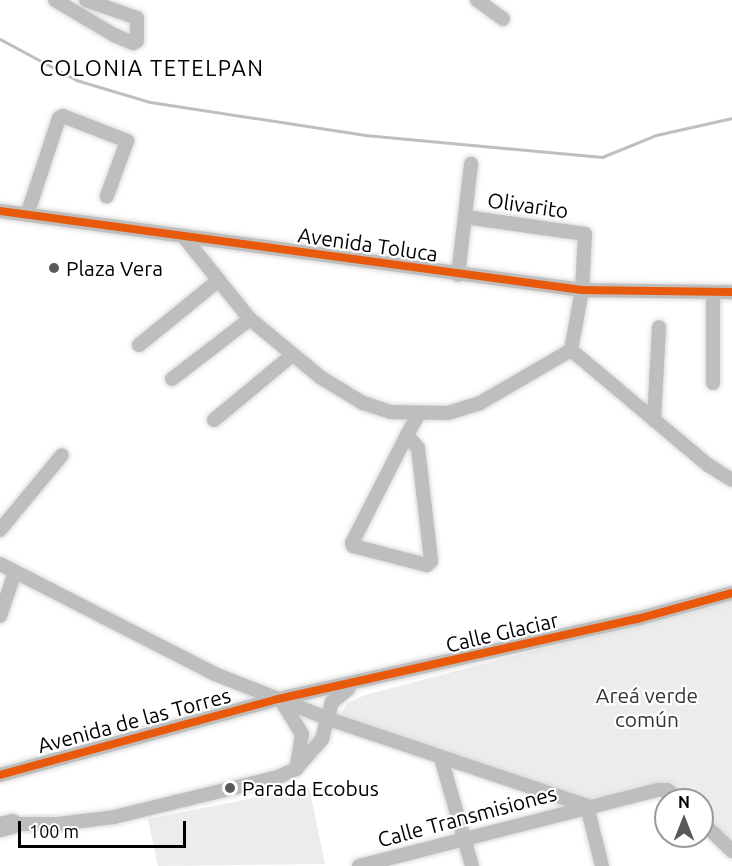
<!DOCTYPE html>
<meta charset="utf-8">
<style>
body{margin:0}
#map{position:relative;width:732px;height:866px;overflow:hidden;background:#fff;font-family:Ubuntu,sans-serif}
div>[style]{position:absolute}
.green>*{inset:0;background:#ececec}
.stream>*{height:3px;margin:-1.5px;padding:0 1.5px;transform-origin:1.5px;border-radius:1.5px;background:#bfbfbf}
.roads{filter:drop-shadow(0 0 2px #dbdbdb) drop-shadow(0 0 2px #dbdbdb)}
.minor>*{height:14px;margin:-7px;padding:0 7px;transform-origin:7px;border-radius:7px;background:#bebebe}
.highway>*{height:20px;margin:-10px;padding:0 10px;transform-origin:10px;border-radius:10px;background:#bebebe}
.cycleway>*{height:8px;margin:-4px;padding:0 4px;transform-origin:4px;border-radius:4px;background:#e8590c}
.dots>*{width:16px;height:16px;translate:-50% -50%;box-sizing:border-box;border:3px solid #fff;border-radius:50%}
span{translate:-50% -50%;white-space:nowrap;text-align:center;line-height:1.15;-webkit-text-stroke:4.5px #fff;paint-order:stroke}
.street-label{font-size:21px;color:#000}
.poi-label{font-size:21px;color:#000}
.left{translate:0 -50%;text-align:left}
.park-label{font-size:21px;color:#333}
.neighbourhood-label{font-size:22px;color:#000;letter-spacing:1.5px}
.north{position:absolute;left:654px;top:788px;width:60px;height:60px;box-sizing:border-box;background:#fff;border:2px solid #999;border-radius:50%;rotate:0deg;font-size:16px;font-weight:700;line-height:24px;text-align:center;color:#000}
.north::after{content:'';display:block;margin:auto;width:21px;height:27px;background:#595959;clip-path:polygon(50% 0,100% 100%,50% 72%,0 100%)}
.scale{position:absolute;left:18px;top:821px;width:168px;height:27px;box-sizing:border-box;border:3px solid #000;border-top:0;padding-left:8px;font-size:18px;line-height:21px;white-space:nowrap;color:#000;-webkit-text-stroke:4px #fff;paint-order:stroke}
</style>
<div id="map">
<div class="green">
<i style="clip-path:polygon(732px 599px,732px 844px,702px 819px,702px 800px,679px 800px,667px 790px,587px 806px,340px 714px,348px 703px,365px 695px)"></i>
<i style="clip-path:polygon(309px 787px,325px 864px,158px 866px,148px 819px)"></i>
</div>
<div class="stream">
<i style="left:0;top:39px;width:86px;rotate:28.3deg"></i>
<i style="left:76px;top:80px;width:77px;rotate:16.6deg"></i>
<i style="left:150px;top:102px;width:218px;rotate:8.7deg"></i>
<i style="left:365px;top:135px;width:238px;rotate:5.3deg"></i>
<i style="left:602px;top:157px;width:58px;rotate:-22.2deg"></i>
<i style="left:656px;top:135px;width:78px;rotate:-12.6deg"></i>
</div>
<div class="roads">
<div class="minor">
<i style="left:55px;top:0;width:69px;rotate:30.7deg"></i>
<i style="left:114px;top:35px;width:21px;rotate:23deg"></i>
<i style="left:133px;top:43px;width:4px;rotate:-27deg"></i>
<i style="left:137px;top:41px;width:23px;rotate:-90deg"></i>
<i style="left:137px;top:18px;width:54px;rotate:-160.6deg"></i>
<i style="left:477px;top:0;width:32px;rotate:36deg"></i>
<i style="left:0;top:211px;width:587px;rotate:7.73deg"></i>
<i style="left:582px;top:290px;width:150px;rotate:0.8deg"></i>
<i style="left:27px;top:215px;width:102px;rotate:-71.7deg"></i>
<i style="left:59px;top:118px;width:4px;rotate:-27deg"></i>
<i style="left:63px;top:116px;width:69px;rotate:21.3deg"></i>
<i style="left:127px;top:141px;width:59px;rotate:110deg"></i>
<i style="left:184px;top:237px;width:105px;rotate:51.2deg"></i>
<i style="left:250px;top:319px;width:91px;rotate:39.6deg"></i>
<i style="left:320px;top:377px;width:50px;rotate:31.2deg"></i>
<i style="left:363px;top:403px;width:28px;rotate:18deg"></i>
<i style="left:390px;top:412px;width:58px;rotate:1deg"></i>
<i style="left:448px;top:413px;width:34px;rotate:-17deg"></i>
<i style="left:480px;top:403px;width:105px;rotate:-30.2deg"></i>
<i style="left:571px;top:350px;width:61px;rotate:-79.6deg"></i>
<i style="left:582px;top:290px;width:56px;rotate:-86.9deg"></i>
<i style="left:585px;top:234px;width:121px;rotate:-171.9deg"></i>
<i style="left:458px;top:275px;width:112px;rotate:-83.3deg"></i>
<i style="left:713px;top:292px;width:91px;rotate:90deg"></i>
<i style="left:139px;top:345px;width:103px;rotate:-39.1deg"></i>
<i style="left:571px;top:350px;width:179px;rotate:40deg"></i>
<i style="left:708px;top:465px;width:28px;rotate:32deg"></i>
<i style="left:172px;top:379px;width:98px;rotate:-37.6deg"></i>
<i style="left:214px;top:420px;width:100px;rotate:-39.7deg"></i>
<i style="left:654px;top:420px;width:93px;rotate:-86.9deg"></i>
<i style="left:407px;top:435px;width:17px;rotate:50deg"></i>
<i style="left:418px;top:448px;width:114px;rotate:83.4deg"></i>
<i style="left:431px;top:561px;width:6px;rotate:135deg"></i>
<i style="left:427px;top:565px;width:76px;rotate:-165.6deg"></i>
<i style="left:353px;top:546px;width:3px;rotate:-108deg"></i>
<i style="left:352px;top:543px;width:121px;rotate:-63deg"></i>
<i style="left:407px;top:435px;width:23px;rotate:-61deg"></i>
<i style="left:0;top:530px;width:97px;rotate:-50.4deg"></i>
<i style="left:0;top:564px;width:242px;rotate:27.1deg"></i>
<i style="left:215px;top:674px;width:123px;rotate:21.5deg"></i>
<i style="left:329px;top:719px;width:272px;rotate:18.6deg"></i>
<i style="left:0;top:616px;width:46px;rotate:-71.2deg"></i>
<i style="left:282px;top:702px;width:38px;rotate:58deg"></i>
<i style="left:302px;top:734px;width:32px;rotate:99deg"></i>
<i style="left:441px;top:758px;width:112px;rotate:74deg"></i>
<i style="left:0;top:775px;width:288px;rotate:-15.3deg"></i>
<i style="left:278px;top:699px;width:368px;rotate:-12.6deg"></i>
<i style="left:637px;top:619px;width:98px;rotate:-15.3deg"></i>
<i style="left:587px;top:806px;width:62px;rotate:76deg"></i>
<i style="left:702px;top:822px;width:42px;rotate:44deg"></i>
<i style="left:5px;top:824px;width:53px"></i>
<i style="left:58px;top:824px;width:56px;rotate:-7.1deg"></i>
<i style="left:114px;top:817px;width:169px;rotate:-13.7deg"></i>
<i style="left:278px;top:777px;width:20px;rotate:-24deg"></i>
<i style="left:296px;top:769px;width:40px;rotate:-49deg"></i>
<i style="left:322px;top:739px;width:38px;rotate:-75deg"></i>
<i style="left:332px;top:702px;width:21px;rotate:-39deg"></i>
<i style="left:359px;top:866px;width:309px;rotate:-14.3deg"></i>
<i style="left:658px;top:790px;width:9px"></i>
<i style="left:667px;top:790px;width:17px;rotate:36deg"></i>
</div>
<div class="highway">
<i style="left:0;top:827px;width:13px;rotate:-13deg"></i>
</div>
</div>
<div class="cycleway">
<i style="left:0;top:211px;width:587px;rotate:7.73deg"></i>
<i style="left:582px;top:290px;width:150px;rotate:0.8deg"></i>
<i style="left:0;top:775px;width:288px;rotate:-15.3deg"></i>
<i style="left:278px;top:699px;width:368px;rotate:-12.6deg"></i>
<i style="left:637px;top:619px;width:98px;rotate:-15.3deg"></i>
</div>
<div class="dots">
<i style="left:54px;top:268px;background:#595959"></i>
<i style="left:230px;top:788px;background:#595959"></i>
</div>
<div class="street-label">
<span style="left:528px;top:205px;rotate:8deg">Olivarito</span>
<span style="left:368px;top:244px;rotate:8deg">Avenida Toluca</span>
<span style="left:502px;top:632px;rotate:-13deg">Calle Glaciar</span>
<span style="left:134px;top:720px;rotate:-15deg">Avenida de las Torres</span>
<span style="left:467px;top:816px;rotate:-15deg">Calle Transmisiones</span>
</div>
<div class="poi-label">
<span class="left" style="left:66px;top:268px">Plaza Vera</span>
<span class="left" style="left:242px;top:788px">Parada Ecobus</span>
</div>
<div class="park-label">
<span style="left:647px;top:707px">Areá verde<br>común</span>
</div>
<div class="neighbourhood-label">
<span style="left:152px;top:68px">COLONIA TETELPAN</span>
</div>
<div class="north">N</div>
<div class="scale">100 m</div>
</div>
